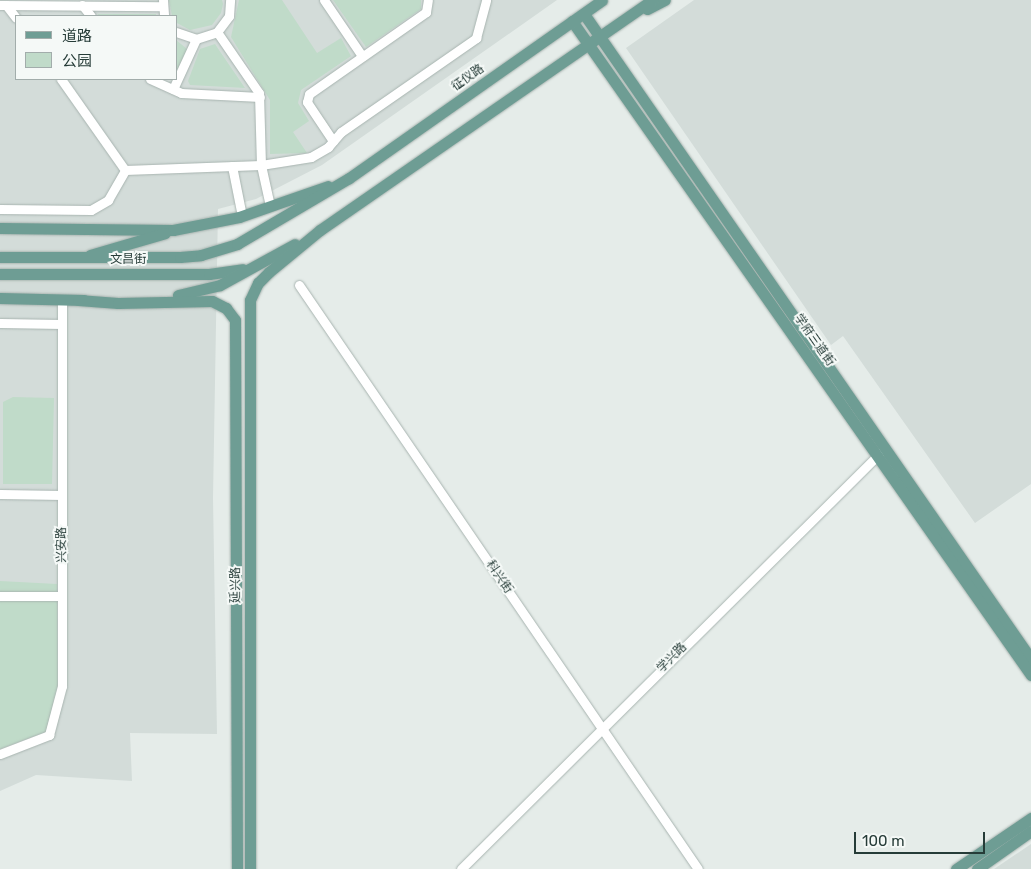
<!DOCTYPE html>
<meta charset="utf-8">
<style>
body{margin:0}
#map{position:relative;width:1031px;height:869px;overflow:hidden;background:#e5ece9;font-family:Rubik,"Noto Sans SC",sans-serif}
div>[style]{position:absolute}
.built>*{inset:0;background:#d3dcd9}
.green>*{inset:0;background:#c0dbc9;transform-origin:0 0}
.roads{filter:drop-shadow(0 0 1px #a8b4b0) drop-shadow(0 0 1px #a8b4b0)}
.minor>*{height:9px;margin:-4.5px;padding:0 4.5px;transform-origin:4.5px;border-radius:4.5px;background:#fff}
.major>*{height:11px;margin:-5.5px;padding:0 5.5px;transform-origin:5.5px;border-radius:5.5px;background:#6e9d94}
span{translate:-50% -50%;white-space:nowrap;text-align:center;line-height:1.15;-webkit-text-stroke:4px #f5f9f7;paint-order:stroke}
.street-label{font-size:12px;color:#263c38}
.legend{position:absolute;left:15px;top:15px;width:162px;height:65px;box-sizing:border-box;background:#f5f9f7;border:1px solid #a2adab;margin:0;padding:6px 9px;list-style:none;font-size:15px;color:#263c38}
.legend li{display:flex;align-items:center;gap:10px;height:25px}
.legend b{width:25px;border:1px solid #a2adab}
.scale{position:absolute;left:854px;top:832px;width:131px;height:22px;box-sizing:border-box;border:2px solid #263c38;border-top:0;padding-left:6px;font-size:15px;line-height:18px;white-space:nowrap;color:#263c38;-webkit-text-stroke:4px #f5f9f7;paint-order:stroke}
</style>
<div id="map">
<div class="built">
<i style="clip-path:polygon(evenodd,0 0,557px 0,322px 165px,256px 199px,218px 209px,213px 498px,217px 734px,130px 733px,132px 781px,36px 775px,0 791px,0 0,16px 16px,176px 16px,176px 79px,16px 79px,16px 16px)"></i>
<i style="clip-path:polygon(694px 0,1031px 0,1031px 484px,975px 523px,843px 336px,831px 345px,626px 48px)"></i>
<i style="clip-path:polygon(1031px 844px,1031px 869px,994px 869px)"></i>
</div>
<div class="green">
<i style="clip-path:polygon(169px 0,222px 0,223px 4px,221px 13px,212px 25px,190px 30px,177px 23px,176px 16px,172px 16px)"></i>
<i style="clip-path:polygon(239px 0,282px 0,317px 53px,341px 38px,351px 56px,301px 90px,298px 103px,309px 121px,293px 132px,307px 153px,270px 154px,270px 100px,231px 37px)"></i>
<i style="clip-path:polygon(333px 0,421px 0,421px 9px,366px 47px)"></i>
<i style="left:98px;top:14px;width:58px;height:4px"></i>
<i style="clip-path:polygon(176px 40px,187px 49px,176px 73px)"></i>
<i style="clip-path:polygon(215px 44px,219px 50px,245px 88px,190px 85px,188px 81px,200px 49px)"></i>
<i style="clip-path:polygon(13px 397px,54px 398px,52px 484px,3px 484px,3px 402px)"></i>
<i style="clip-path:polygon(0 581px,57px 584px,58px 684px,46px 732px,0 749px)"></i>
</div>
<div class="roads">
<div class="minor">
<i style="left:163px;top:0;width:16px;rotate:86deg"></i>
<i style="left:324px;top:0;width:68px;rotate:55.8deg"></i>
<i style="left:0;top:5px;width:162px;rotate:0.4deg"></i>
<i style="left:6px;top:5px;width:16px;rotate:52deg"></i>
<i style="left:82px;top:5px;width:14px;rotate:51deg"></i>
<i style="left:176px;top:32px;width:21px;rotate:19deg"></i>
<i style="left:196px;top:39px;width:22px;rotate:-18deg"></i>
<i style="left:217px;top:32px;width:20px;rotate:-53deg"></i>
<i style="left:229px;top:16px;width:16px;rotate:-86deg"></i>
<i style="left:61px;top:79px;width:111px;rotate:54.9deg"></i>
<i style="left:125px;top:170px;width:136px;rotate:-2.1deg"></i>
<i style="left:261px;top:165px;width:72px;rotate:-91.6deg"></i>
<i style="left:259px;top:93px;width:74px;rotate:-124.5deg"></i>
<i style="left:150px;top:79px;width:34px;rotate:24deg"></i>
<i style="left:181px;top:93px;width:79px;rotate:2.9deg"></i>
<i style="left:173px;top:89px;width:55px;rotate:-65.3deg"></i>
<i style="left:333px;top:141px;width:47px;rotate:-123.7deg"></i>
<i style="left:307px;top:102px;width:8px;rotate:-76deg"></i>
<i style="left:309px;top:94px;width:143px;rotate:-35deg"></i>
<i style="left:426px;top:12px;width:12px;rotate:-81deg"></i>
<i style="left:232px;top:166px;width:51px;rotate:78.7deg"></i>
<i style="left:270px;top:206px;width:42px;rotate:-102.4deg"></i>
<i style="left:261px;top:165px;width:51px;rotate:-9.1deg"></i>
<i style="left:311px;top:157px;width:20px;rotate:-30deg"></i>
<i style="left:328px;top:147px;width:20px;rotate:-49deg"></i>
<i style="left:341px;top:132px;width:165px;rotate:-34.8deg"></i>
<i style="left:476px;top:38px;width:39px;rotate:-75deg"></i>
<i style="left:0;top:209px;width:91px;rotate:0.6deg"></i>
<i style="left:91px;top:210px;width:20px;rotate:-30deg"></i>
<i style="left:108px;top:200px;width:34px;rotate:-60deg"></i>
<i style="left:299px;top:285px;width:707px;rotate:55.66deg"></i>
<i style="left:0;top:323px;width:62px;rotate:0.9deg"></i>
<i style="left:0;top:494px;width:62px;rotate:0.9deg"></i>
<i style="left:0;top:596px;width:62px"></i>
<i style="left:0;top:754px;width:53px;rotate:-21.2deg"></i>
<i style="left:49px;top:735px;width:51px;rotate:-75.1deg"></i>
<i style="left:62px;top:686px;width:386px;rotate:-90deg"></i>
<i style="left:461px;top:869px;width:592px;rotate:-44.79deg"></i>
</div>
<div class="major">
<i style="left:647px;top:9px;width:20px;rotate:-27deg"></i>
<i style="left:584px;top:14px;width:785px;rotate:55.28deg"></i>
<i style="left:572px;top:21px;width:799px;rotate:54.94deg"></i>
<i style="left:0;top:228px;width:173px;rotate:0.7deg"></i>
<i style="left:173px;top:230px;width:67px;rotate:-11.1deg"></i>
<i style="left:239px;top:217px;width:94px;rotate:-19.2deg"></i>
<i style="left:90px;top:255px;width:78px;rotate:-16.3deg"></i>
<i style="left:0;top:257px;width:180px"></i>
<i style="left:180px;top:257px;width:21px;rotate:-5deg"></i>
<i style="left:201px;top:255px;width:38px;rotate:-17deg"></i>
<i style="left:237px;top:244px;width:130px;rotate:-30.5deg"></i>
<i style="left:349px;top:178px;width:309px;rotate:-35.1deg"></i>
<i style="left:0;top:274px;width:209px"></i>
<i style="left:209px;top:274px;width:34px;rotate:-8deg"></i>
<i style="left:178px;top:295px;width:43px;rotate:-13.4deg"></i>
<i style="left:220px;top:285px;width:85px;rotate:-28.7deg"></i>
<i style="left:0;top:298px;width:84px;rotate:1.4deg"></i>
<i style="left:78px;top:300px;width:40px;rotate:4.3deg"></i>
<i style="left:118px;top:303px;width:94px;rotate:-1.2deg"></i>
<i style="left:212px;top:301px;width:16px;rotate:27deg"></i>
<i style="left:226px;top:308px;width:15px;rotate:53deg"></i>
<i style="left:235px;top:320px;width:549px;rotate:89.79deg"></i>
<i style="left:250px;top:869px;width:569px;rotate:-90deg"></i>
<i style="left:250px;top:300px;width:19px;rotate:-65deg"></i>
<i style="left:258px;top:283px;width:16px;rotate:-45deg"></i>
<i style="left:269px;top:272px;width:66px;rotate:-39.5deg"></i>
<i style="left:320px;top:230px;width:404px;rotate:-34.7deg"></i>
<i style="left:956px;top:869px;width:91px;rotate:-34.2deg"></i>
<i style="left:977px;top:869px;width:66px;rotate:-35.1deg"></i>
</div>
</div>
<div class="street-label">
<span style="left:468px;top:78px;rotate:-35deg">征仪路</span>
<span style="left:128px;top:260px">文昌街</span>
<span style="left:814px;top:340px;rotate:55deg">学府三道街</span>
<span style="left:62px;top:545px;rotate:-90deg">兴安路</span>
<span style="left:499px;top:577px;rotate:56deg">科兴街</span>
<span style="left:236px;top:585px;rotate:-90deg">延兴路</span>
<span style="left:672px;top:658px;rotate:-45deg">学兴路</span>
</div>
<ul class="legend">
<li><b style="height:6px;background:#6e9d94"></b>道路</li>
<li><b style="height:14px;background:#c0dbc9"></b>公园</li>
</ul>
<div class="scale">100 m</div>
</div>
